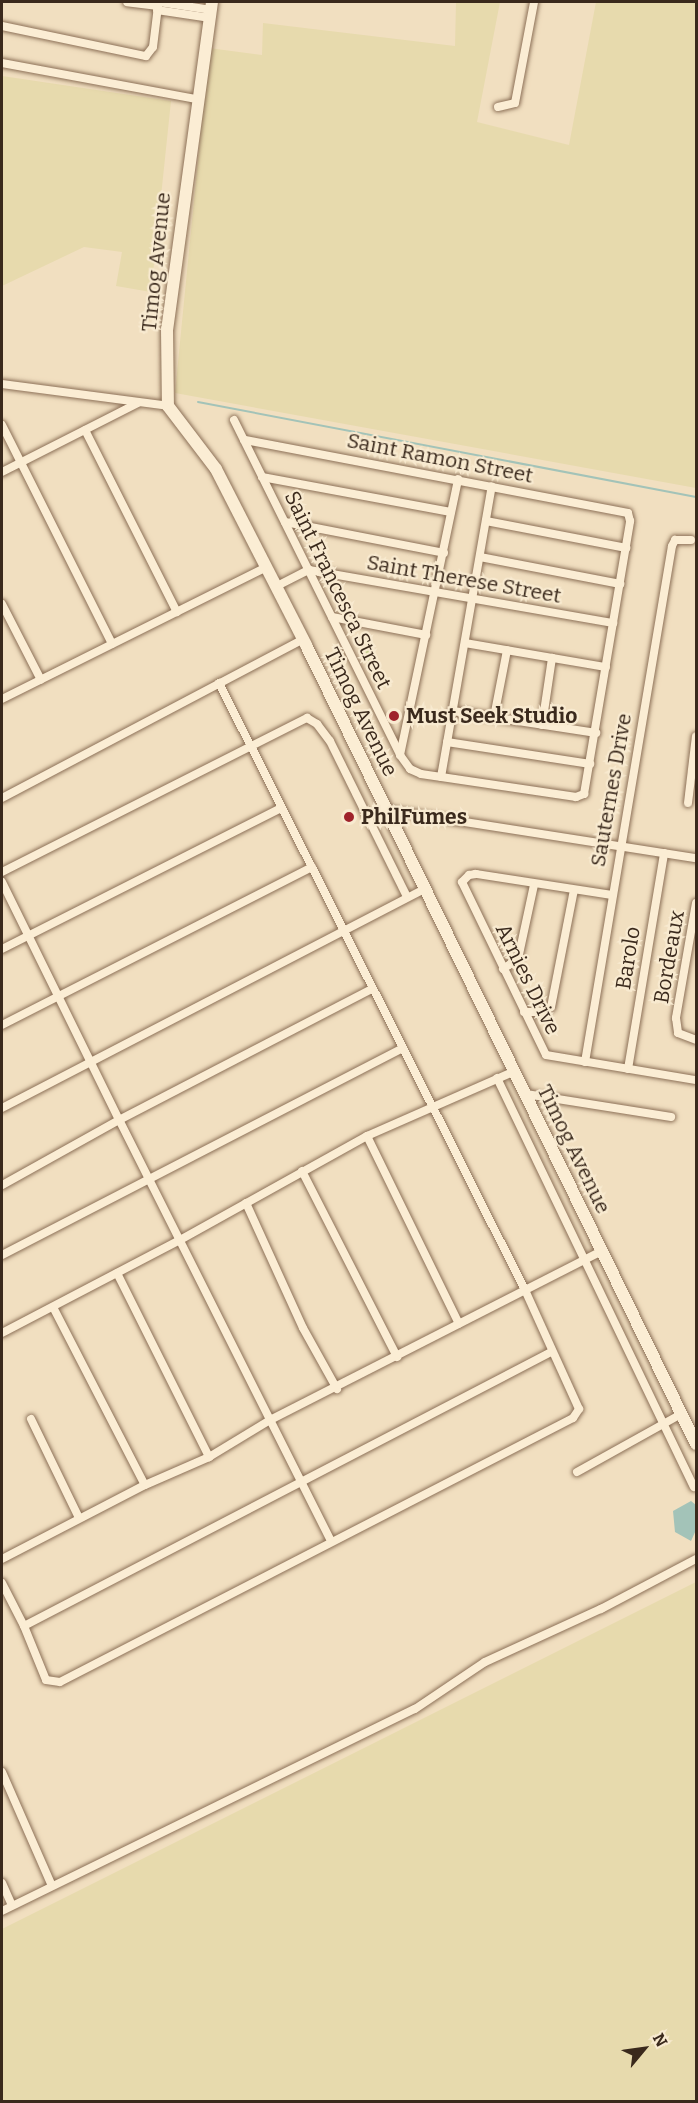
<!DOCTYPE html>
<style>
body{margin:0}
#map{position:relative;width:698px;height:2103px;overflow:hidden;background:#f1dfc0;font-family:Bitter,serif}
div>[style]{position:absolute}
.farmland>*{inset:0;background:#e7daad}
.green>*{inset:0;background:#ccd093;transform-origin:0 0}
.water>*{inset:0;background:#a3c3b8}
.stream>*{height:2px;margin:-1px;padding:0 1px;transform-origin:1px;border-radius:1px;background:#a3c3b8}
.roads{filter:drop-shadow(0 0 2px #8c7057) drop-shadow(0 0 2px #8c7057)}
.minor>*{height:8px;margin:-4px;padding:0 4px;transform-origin:4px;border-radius:4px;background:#fbedd4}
.secondary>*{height:12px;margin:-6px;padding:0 6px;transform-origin:6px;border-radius:6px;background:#fbedd4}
.dots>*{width:16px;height:16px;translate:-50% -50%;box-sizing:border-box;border:3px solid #f8ead0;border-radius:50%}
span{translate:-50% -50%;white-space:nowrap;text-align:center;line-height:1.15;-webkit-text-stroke:4.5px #f8ead0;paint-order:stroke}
.street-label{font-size:21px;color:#3a291c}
.poi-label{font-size:21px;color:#3a291c;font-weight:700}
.left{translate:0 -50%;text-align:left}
.frame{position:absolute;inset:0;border:3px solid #3a291c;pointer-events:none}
.north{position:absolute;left:614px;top:2019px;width:60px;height:60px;-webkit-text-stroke:4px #f8ead0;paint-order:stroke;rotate:61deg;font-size:16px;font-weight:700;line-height:24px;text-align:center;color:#3a291c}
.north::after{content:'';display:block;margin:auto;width:21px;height:27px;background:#3a291c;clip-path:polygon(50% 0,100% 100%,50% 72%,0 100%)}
</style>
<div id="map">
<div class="farmland">
<i style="clip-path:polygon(456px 2px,500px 2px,477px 122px,569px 145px,596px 2px,696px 2px,696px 488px,175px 393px,209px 48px,262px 55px,263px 23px,455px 46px)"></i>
<i style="clip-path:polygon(2px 76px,171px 101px,151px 292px,116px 286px,122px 252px,84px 247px,2px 286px)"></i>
<i style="clip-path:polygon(696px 1582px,696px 2101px,2px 2101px,2px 1929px)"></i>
</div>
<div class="green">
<i style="left:367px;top:639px;width:31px;height:11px;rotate:63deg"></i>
</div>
<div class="water">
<i style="clip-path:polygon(691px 1501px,696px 1505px,696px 1530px,691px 1541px,675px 1532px,673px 1511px)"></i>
</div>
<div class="stream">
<i style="left:198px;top:402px;width:507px;rotate:10.8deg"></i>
</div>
<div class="roads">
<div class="minor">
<i style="left:159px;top:2px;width:53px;rotate:8.7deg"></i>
<i style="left:157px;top:10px;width:54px;rotate:8.6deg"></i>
<i style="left:2px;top:26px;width:147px;rotate:11.8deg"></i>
<i style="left:146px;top:56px;width:11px;rotate:-52deg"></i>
<i style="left:153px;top:47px;width:41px;rotate:-83deg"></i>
<i style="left:158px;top:6px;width:31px;rotate:-173deg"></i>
<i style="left:2px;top:63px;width:198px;rotate:10.5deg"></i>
<i style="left:498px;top:107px;width:17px;rotate:-13deg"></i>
<i style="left:515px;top:103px;width:103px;rotate:-79.3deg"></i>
<i style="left:2px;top:384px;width:167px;rotate:7.5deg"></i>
<i style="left:234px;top:420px;width:374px;rotate:63.6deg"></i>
<i style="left:400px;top:755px;width:17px;rotate:54deg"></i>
<i style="left:410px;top:769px;width:12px;rotate:24deg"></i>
<i style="left:421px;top:774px;width:157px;rotate:8.4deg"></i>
<i style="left:576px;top:797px;width:9px;rotate:-21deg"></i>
<i style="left:584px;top:794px;width:277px;rotate:-80.4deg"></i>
<i style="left:630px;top:521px;width:8px;rotate:-104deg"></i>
<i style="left:628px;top:513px;width:391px;rotate:-169.2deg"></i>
<i style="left:2px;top:425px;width:245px;rotate:63.3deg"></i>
<i style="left:85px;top:430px;width:204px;rotate:63.2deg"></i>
<i style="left:2px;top:472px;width:153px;rotate:-26.9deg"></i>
<i style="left:262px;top:477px;width:192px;rotate:10.5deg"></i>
<i style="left:486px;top:521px;width:143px;rotate:10.9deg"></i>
<i style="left:285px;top:522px;width:162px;rotate:11deg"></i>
<i style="left:480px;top:557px;width:143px;rotate:10.9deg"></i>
<i style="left:277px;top:586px;width:36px;rotate:-27deg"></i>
<i style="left:309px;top:570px;width:309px;rotate:9.9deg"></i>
<i style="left:2px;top:604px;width:85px;rotate:62.8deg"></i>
<i style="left:332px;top:617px;width:96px;rotate:10.8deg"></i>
<i style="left:465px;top:643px;width:143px;rotate:9.7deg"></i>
<i style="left:2px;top:699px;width:296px;rotate:-26.5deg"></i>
<i style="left:453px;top:711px;width:145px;rotate:8.7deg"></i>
<i style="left:494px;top:717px;width:68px;rotate:-79deg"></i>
<i style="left:542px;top:725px;width:68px;rotate:-81.5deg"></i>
<i style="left:447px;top:742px;width:145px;rotate:8.7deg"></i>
<i style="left:400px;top:755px;width:282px;rotate:-78.1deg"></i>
<i style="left:441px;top:777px;width:295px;rotate:-80.1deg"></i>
<i style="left:2px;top:798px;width:341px;rotate:-27.8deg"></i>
<i style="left:688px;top:803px;width:67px;rotate:-83.2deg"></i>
<i style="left:388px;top:810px;width:312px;rotate:8.9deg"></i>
<i style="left:2px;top:872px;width:342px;rotate:-26.8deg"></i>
<i style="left:307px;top:718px;width:12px;rotate:31deg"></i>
<i style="left:317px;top:724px;width:21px;rotate:53deg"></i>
<i style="left:330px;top:741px;width:174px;rotate:63.7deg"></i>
<i style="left:2px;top:882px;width:265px;rotate:63.8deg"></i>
<i style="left:119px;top:1120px;width:134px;rotate:150.9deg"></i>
<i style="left:612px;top:895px;width:138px;rotate:-171.2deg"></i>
<i style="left:476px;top:874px;width:7px;rotate:172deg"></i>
<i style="left:469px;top:875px;width:10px;rotate:135deg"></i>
<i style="left:462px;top:882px;width:192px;rotate:64.1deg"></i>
<i style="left:546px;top:1055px;width:152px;rotate:9.5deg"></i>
<i style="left:696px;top:903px;width:117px;rotate:99.9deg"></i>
<i style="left:676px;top:1018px;width:15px;rotate:82deg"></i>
<i style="left:678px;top:1033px;width:19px;rotate:21deg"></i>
<i style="left:2px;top:949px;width:313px;rotate:-26.8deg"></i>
<i style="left:503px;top:969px;width:18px;rotate:-34deg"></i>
<i style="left:518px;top:959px;width:76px;rotate:-77.8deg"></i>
<i style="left:524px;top:1012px;width:19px"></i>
<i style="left:543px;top:1012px;width:9px;rotate:-32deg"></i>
<i style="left:551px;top:1007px;width:119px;rotate:-78.9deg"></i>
<i style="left:2px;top:1025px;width:348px;rotate:-27deg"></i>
<i style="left:585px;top:1062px;width:523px;rotate:-80.43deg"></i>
<i style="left:672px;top:546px;width:7px;rotate:-63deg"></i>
<i style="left:675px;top:540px;width:16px"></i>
<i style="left:628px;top:1069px;width:219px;rotate:-80.5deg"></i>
<i style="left:497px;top:1078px;width:454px;rotate:64.3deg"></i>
<i style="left:526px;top:1094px;width:147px;rotate:9deg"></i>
<i style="left:2px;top:1108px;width:478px;rotate:-27.4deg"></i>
<i style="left:367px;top:1136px;width:209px;rotate:63.9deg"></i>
<i style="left:302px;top:1171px;width:209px;rotate:62.9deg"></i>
<i style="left:246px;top:1203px;width:137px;rotate:65.5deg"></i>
<i style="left:303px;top:1328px;width:70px;rotate:60.9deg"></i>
<i style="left:2px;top:1255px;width:451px;rotate:-27.3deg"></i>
<i style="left:117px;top:1273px;width:206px;rotate:63.4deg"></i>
<i style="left:53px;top:1307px;width:200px;rotate:62.7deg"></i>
<i style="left:2px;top:1333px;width:201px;rotate:-27.6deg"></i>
<i style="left:180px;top:1240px;width:214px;rotate:-29.1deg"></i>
<i style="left:367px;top:1136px;width:162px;rotate:-23.7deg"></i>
<i style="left:31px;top:1419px;width:110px;rotate:64.1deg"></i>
<i style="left:577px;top:1472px;width:119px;rotate:-29.1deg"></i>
<i style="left:331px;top:1541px;width:471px;rotate:-116.7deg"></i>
<i style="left:119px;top:1120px;width:285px;rotate:-27.4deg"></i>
<i style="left:2px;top:1559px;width:161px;rotate:-27.4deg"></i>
<i style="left:145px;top:1485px;width:70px;rotate:-23.6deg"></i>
<i style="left:209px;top:1457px;width:71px;rotate:-31.2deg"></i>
<i style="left:270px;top:1420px;width:373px;rotate:-27deg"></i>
<i style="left:2px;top:1583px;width:48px;rotate:62.9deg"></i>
<i style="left:24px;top:1626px;width:594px;rotate:-27.47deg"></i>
<i style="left:24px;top:1626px;width:58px;rotate:67.8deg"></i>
<i style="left:46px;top:1680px;width:14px;rotate:8deg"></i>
<i style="left:60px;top:1682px;width:577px;rotate:-27.23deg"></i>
<i style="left:573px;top:1418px;width:11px;rotate:-56deg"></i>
<i style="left:579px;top:1409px;width:131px;rotate:-114.4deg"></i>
<i style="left:525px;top:1290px;width:680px;rotate:-116.75deg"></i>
<i style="left:2px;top:1772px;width:124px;rotate:66.3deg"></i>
<i style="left:2px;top:1883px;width:24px;rotate:66deg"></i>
<i style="left:2px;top:1911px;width:460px;rotate:-26.1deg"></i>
<i style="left:415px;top:1709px;width:84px;rotate:-33.9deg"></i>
<i style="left:485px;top:1662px;width:128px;rotate:-24.6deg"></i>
<i style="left:601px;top:1609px;width:107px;rotate:-27.8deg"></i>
</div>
<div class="secondary">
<i style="left:212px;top:2px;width:330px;rotate:97.8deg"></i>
<i style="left:167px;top:329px;width:77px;rotate:89.3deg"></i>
<i style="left:168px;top:406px;width:79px;rotate:52.7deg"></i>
<i style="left:216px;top:469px;width:198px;rotate:62.9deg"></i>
<i style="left:306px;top:645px;width:889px;rotate:63.98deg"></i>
</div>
</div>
<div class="dots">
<i style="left:394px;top:716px;background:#9f222b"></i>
<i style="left:349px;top:817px;background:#9f222b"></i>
</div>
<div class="street-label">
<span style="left:156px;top:262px;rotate:-84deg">Timog Avenue</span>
<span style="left:440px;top:458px;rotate:11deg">Saint Ramon Street</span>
<span style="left:464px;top:579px;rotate:10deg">Saint Therese Street</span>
<span style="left:338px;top:590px;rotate:64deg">Saint Francesca Street</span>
<span style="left:361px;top:712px;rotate:64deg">Timog Avenue</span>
<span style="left:611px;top:790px;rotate:-80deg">Sauternes Drive</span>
<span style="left:669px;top:957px;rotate:-80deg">Bordeaux</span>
<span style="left:628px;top:958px;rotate:-81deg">Barolo</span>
<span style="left:528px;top:979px;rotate:64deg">Arnies Drive</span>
<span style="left:574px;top:1149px;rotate:64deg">Timog Avenue</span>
</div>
<div class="poi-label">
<span class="left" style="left:406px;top:716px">Must Seek Studio</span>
<span class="left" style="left:361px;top:817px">PhilFumes</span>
</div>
<div class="frame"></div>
<div class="north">N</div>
</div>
